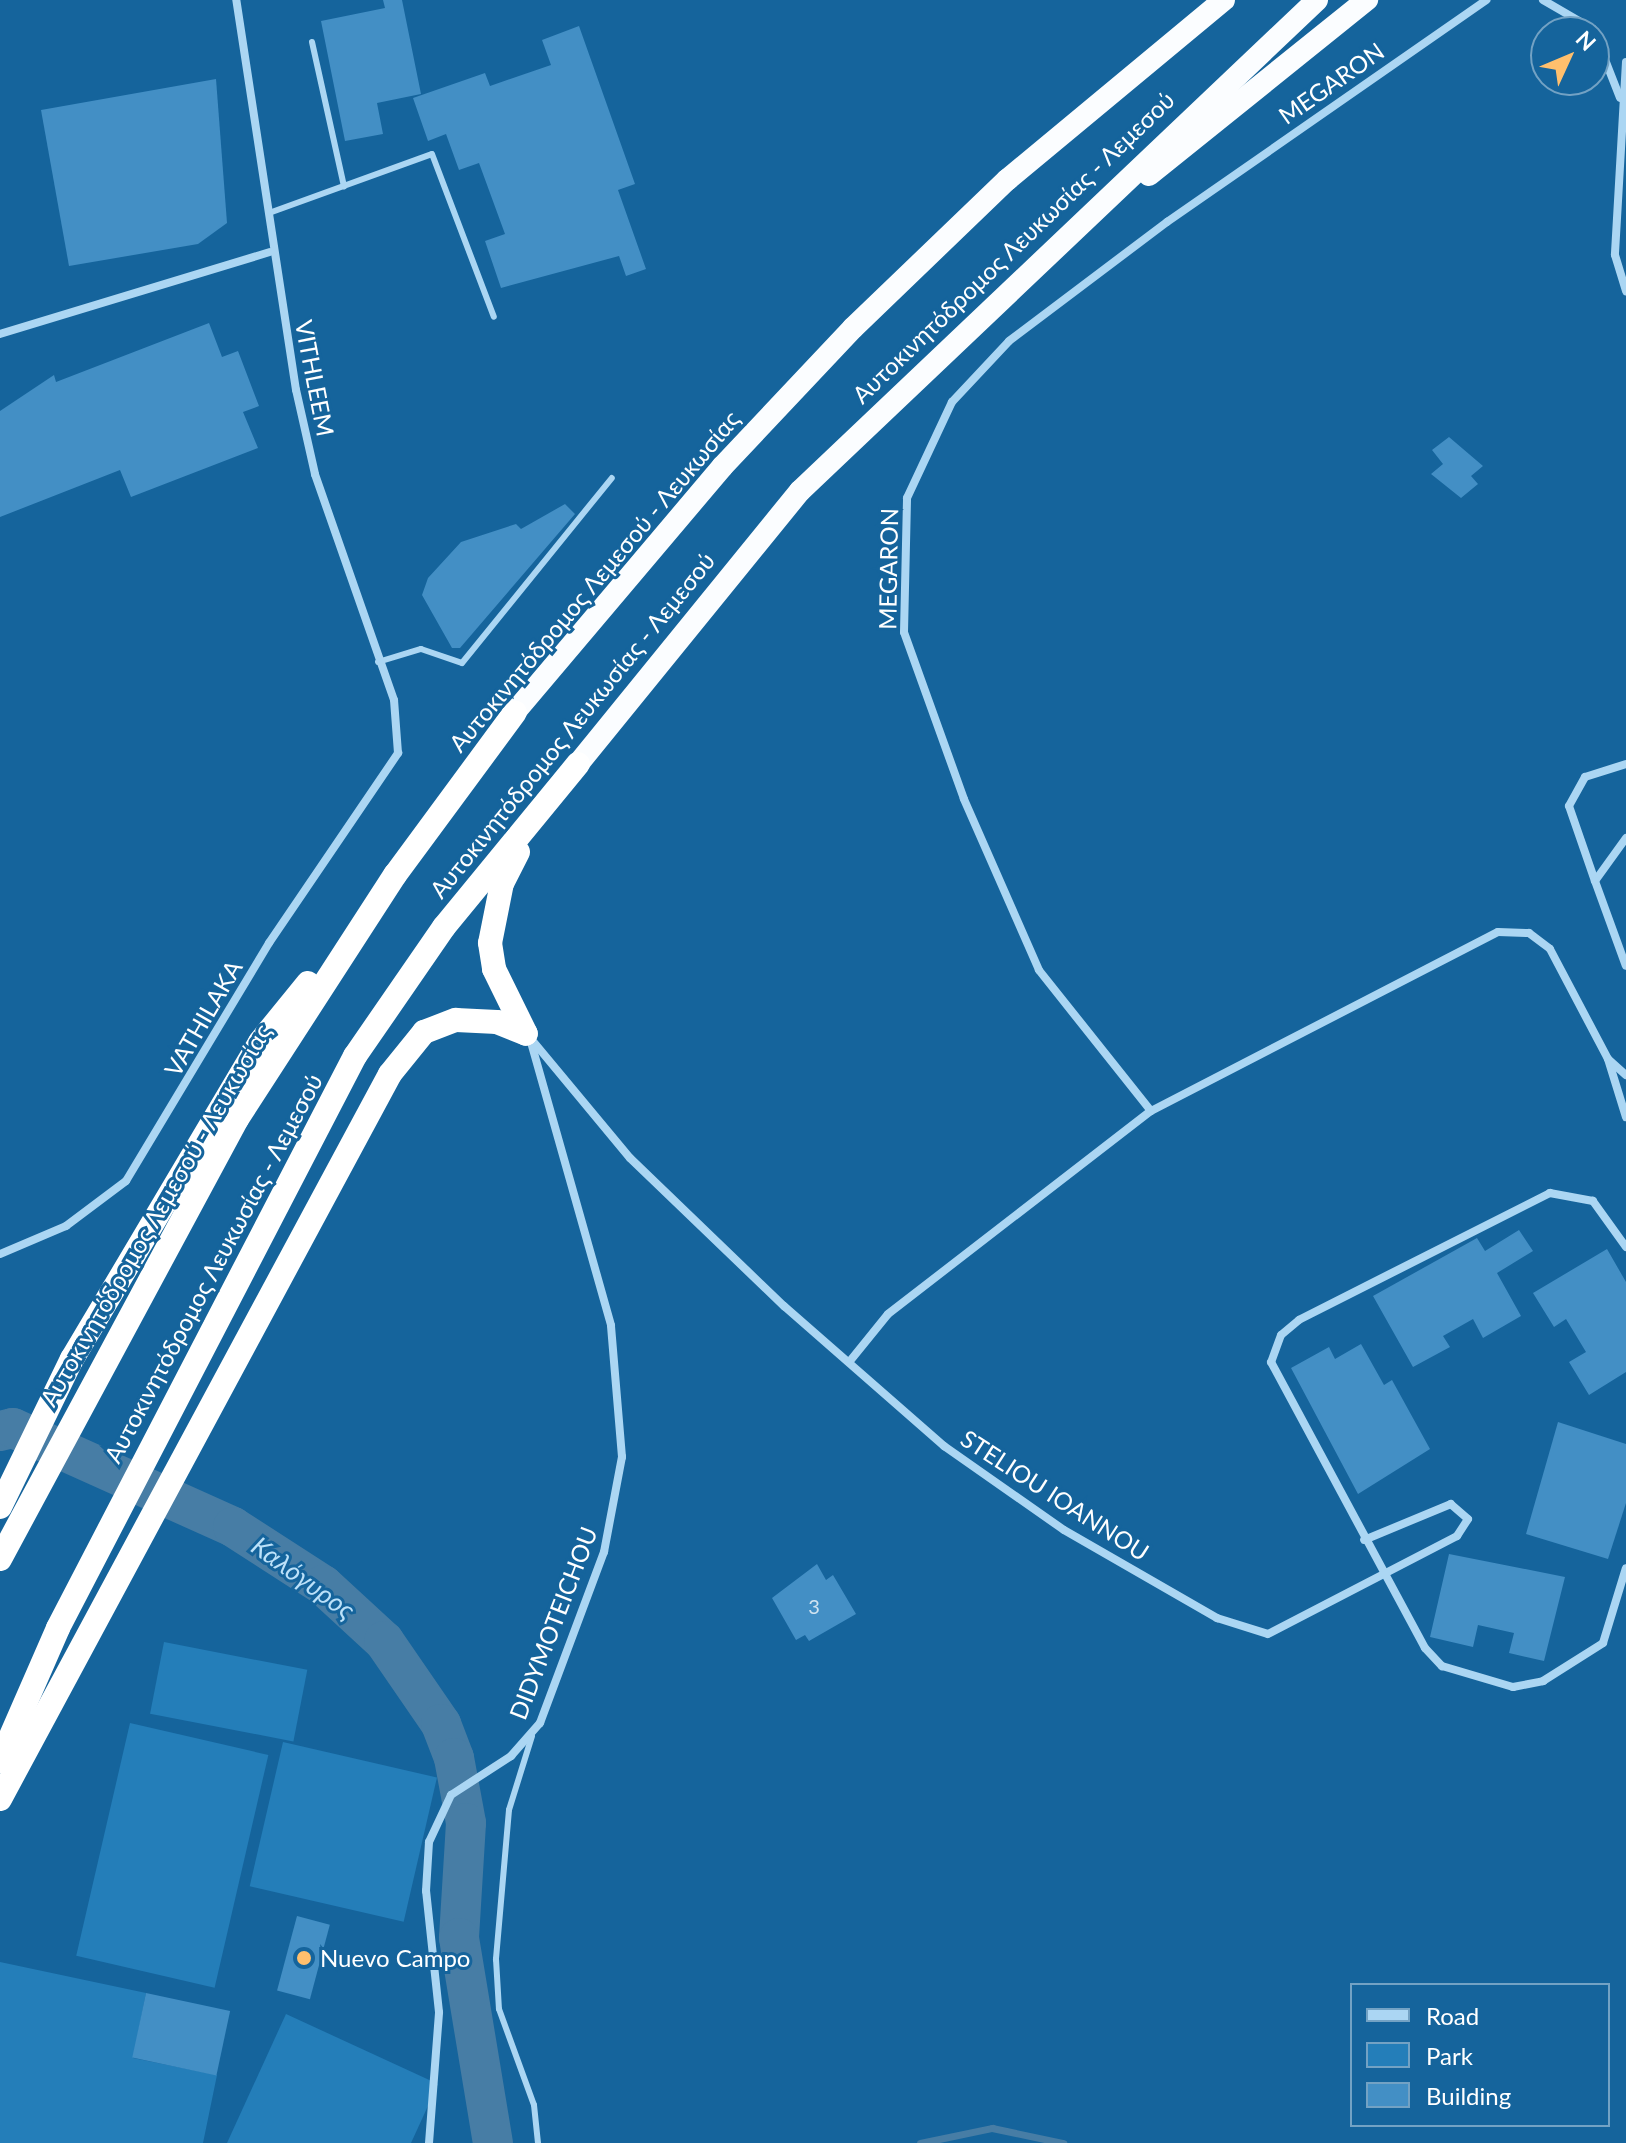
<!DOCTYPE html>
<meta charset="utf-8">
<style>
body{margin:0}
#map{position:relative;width:1626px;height:2143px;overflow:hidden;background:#15649c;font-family:Lato,sans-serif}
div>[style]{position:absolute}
.green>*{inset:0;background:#247eb9;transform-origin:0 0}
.stream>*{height:7px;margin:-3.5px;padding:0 3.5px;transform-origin:3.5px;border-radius:3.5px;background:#477da5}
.river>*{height:40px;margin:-20px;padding:0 20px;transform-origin:20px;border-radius:20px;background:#477da5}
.building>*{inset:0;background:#438fc5;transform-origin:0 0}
.service>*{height:6px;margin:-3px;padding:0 3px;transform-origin:3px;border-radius:3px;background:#abd6f3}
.minor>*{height:8px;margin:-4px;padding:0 4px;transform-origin:4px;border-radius:4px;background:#abd6f3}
.trunk>*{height:22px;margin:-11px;padding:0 11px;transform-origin:11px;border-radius:11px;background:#fbfdff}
.motorway>*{height:24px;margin:-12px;padding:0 12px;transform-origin:12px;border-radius:12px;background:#fff}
.dots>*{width:22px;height:22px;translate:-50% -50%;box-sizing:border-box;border:4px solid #15649c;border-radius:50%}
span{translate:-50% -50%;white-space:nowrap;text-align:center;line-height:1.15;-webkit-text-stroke:6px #15649c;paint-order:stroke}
.number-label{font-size:20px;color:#d0e3f0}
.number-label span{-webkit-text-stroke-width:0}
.street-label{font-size:24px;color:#fff}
.poi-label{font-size:24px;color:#fff}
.left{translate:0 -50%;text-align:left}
.water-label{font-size:26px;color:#bce1f9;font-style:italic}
.legend{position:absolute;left:1350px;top:1983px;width:260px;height:144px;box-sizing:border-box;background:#15649c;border:2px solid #73a2c4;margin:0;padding:10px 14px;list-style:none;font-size:24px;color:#fff}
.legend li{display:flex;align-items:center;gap:16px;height:40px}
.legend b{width:40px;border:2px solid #73a2c4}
.north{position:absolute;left:1530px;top:16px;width:80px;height:80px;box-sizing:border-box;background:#15649c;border:2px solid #73a2c4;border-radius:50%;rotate:46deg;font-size:22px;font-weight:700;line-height:32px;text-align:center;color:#fff}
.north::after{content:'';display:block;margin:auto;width:28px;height:36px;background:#ffbf6d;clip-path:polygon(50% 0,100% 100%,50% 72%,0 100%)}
</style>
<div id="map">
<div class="green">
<i style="left:164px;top:1642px;width:146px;height:73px;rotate:11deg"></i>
<i style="left:130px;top:1723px;width:142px;height:239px;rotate:13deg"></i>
<i style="left:283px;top:1742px;width:158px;height:148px;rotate:13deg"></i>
<i style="clip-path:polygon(0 1962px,146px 1993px,133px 2058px,217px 2075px,203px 2143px,0 2143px)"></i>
<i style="clip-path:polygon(286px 2014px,438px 2084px,411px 2143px,227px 2143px)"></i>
</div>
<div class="stream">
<i style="left:920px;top:2143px;width:74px;rotate:-11.8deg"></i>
<i style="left:992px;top:2128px;width:73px;rotate:11.9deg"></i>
</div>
<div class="river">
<i style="left:0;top:1431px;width:13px;rotate:-13deg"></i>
<i style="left:13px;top:1428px;width:241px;rotate:24.2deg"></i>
<i style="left:233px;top:1527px;width:107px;rotate:32.8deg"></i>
<i style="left:323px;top:1585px;width:83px;rotate:42.6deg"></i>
<i style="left:384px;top:1641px;width:101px;rotate:55.5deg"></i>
<i style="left:441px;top:1724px;width:36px;rotate:69deg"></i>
<i style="left:454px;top:1758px;width:66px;rotate:79.5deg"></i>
<i style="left:466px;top:1823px;width:115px;rotate:93.5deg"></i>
<i style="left:459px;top:1938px;width:208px;rotate:80.6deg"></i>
</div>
<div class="building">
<i style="clip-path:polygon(383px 0,402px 0,421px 94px,377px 103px,383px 134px,345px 141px,321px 21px,385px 8px)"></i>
<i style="clip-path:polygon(579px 26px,635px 184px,618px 190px,646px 269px,626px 276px,619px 256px,501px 288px,485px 241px,505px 234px,479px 163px,459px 170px,446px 134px,428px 141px,413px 98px,485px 73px,490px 86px,551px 65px,542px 40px)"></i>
<i style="clip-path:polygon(216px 79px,227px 223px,198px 244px,69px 266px,41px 110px)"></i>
<i style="clip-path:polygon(209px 323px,222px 357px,238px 351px,259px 406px,243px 412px,258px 448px,131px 497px,120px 470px,0 517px,0 411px,54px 375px,56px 382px)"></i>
<i style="clip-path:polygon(1449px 437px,1483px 466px,1471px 476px,1478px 484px,1461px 498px,1431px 474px,1443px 464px,1432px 450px)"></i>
<i style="clip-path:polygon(565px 504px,575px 514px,460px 648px,452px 648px,422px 595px,428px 578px,461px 542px,516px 524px,521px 529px)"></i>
<i style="clip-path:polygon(1519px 1230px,1533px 1251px,1497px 1273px,1521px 1316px,1483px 1338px,1473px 1319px,1443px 1336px,1450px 1347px,1413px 1367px,1373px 1296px,1477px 1238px,1485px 1251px)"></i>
<i style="clip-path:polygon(1607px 1249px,1626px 1282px,1626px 1372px,1589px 1395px,1569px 1362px,1586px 1352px,1566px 1319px,1554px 1327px,1533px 1293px)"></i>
<i style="clip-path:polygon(1361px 1344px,1384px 1385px,1392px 1380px,1430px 1449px,1358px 1494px,1291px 1368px,1329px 1347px,1335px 1359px)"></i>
<i style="clip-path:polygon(1558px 1422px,1626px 1444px,1626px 1503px,1608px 1559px,1526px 1534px)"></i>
<i style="clip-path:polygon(1449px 1554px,1565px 1577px,1544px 1661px,1509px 1653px,1514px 1633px,1478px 1625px,1473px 1647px,1430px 1637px)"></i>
<i style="clip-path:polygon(817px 1564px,826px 1580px,833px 1575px,856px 1614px,809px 1641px,805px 1635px,796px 1640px,772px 1598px)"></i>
<i style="left:297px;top:1916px;width:34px;height:77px;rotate:15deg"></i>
<i style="left:146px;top:1993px;width:86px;height:66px;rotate:12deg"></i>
</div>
<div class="service">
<i style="left:312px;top:42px;width:148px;rotate:77.5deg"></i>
<i style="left:269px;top:213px;width:173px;rotate:-19.9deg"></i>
<i style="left:432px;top:154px;width:174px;rotate:69.2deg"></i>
<i style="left:378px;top:662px;width:45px;rotate:-16.8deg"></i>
<i style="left:421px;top:649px;width:43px;rotate:18.9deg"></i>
<i style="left:462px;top:663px;width:238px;rotate:-51deg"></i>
<i style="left:532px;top:1736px;width:77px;rotate:107.3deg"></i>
<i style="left:509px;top:1810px;width:150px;rotate:95deg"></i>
<i style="left:496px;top:1959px;width:50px;rotate:86.6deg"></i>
<i style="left:499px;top:2009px;width:102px;rotate:70deg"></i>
<i style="left:534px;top:2105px;width:38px;rotate:84deg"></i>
</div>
<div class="minor">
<i style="left:1543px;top:0;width:58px;rotate:30.1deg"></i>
<i style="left:1593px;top:29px;width:74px;rotate:68.6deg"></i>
<i style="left:1626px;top:62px;width:193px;rotate:93.3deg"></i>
<i style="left:1615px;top:255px;width:38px;rotate:73deg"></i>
<i style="left:0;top:334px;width:282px;rotate:-16.9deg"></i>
<i style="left:1626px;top:764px;width:43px;rotate:162.4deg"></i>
<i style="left:1585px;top:777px;width:33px;rotate:119deg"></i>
<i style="left:1569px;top:806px;width:79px;rotate:70.9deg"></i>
<i style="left:1595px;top:881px;width:53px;rotate:-54.2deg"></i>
<i style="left:1595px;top:881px;width:90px;rotate:70deg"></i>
<i style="left:527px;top:1034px;width:161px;rotate:50.3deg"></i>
<i style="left:630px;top:1158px;width:214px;rotate:43.9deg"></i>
<i style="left:784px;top:1306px;width:213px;rotate:41.2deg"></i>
<i style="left:944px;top:1446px;width:146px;rotate:35deg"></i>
<i style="left:1064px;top:1530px;width:177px;rotate:29.9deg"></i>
<i style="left:1217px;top:1618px;width:53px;rotate:17.4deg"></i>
<i style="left:1268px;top:1634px;width:213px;rotate:-27.4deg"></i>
<i style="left:1457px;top:1536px;width:20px;rotate:-57deg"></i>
<i style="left:1468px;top:1519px;width:23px;rotate:-139deg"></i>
<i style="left:1451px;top:1504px;width:94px;rotate:157.5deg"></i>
<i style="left:1608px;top:1059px;width:61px;rotate:72.8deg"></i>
<i style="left:1151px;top:1111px;width:180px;rotate:-128.5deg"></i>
<i style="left:1039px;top:970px;width:187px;rotate:-113.7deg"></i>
<i style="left:964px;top:799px;width:177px;rotate:-109.8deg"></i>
<i style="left:904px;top:632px;width:134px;rotate:-88.7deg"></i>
<i style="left:907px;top:498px;width:106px;rotate:-64.9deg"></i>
<i style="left:952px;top:402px;width:83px;rotate:-46.9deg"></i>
<i style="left:1009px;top:341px;width:198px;rotate:-37deg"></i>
<i style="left:1167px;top:222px;width:389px;rotate:-34.8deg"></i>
<i style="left:1626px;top:1247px;width:57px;rotate:-125.7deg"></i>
<i style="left:1593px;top:1201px;width:44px;rotate:-169.5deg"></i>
<i style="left:1550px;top:1193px;width:281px;rotate:153.2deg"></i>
<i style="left:1299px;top:1320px;width:23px;rotate:140deg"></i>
<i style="left:1281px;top:1335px;width:29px;rotate:110deg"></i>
<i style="left:1271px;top:1362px;width:325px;rotate:61.7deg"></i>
<i style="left:1425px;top:1648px;width:25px;rotate:47deg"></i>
<i style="left:1442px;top:1666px;width:74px;rotate:16.5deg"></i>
<i style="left:1513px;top:1687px;width:31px;rotate:-11deg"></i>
<i style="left:1543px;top:1681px;width:71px;rotate:-32.3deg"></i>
<i style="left:1603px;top:1643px;width:78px;rotate:-73deg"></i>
<i style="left:0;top:1254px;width:72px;rotate:-23deg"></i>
<i style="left:66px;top:1226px;width:75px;rotate:-36.9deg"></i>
<i style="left:126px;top:1181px;width:278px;rotate:-59deg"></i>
<i style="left:269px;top:943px;width:230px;rotate:-55.8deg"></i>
<i style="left:398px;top:753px;width:53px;rotate:-94.3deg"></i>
<i style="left:394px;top:700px;width:239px;rotate:-109.3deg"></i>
<i style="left:315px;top:474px;width:86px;rotate:-102.7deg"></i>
<i style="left:296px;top:390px;width:395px;rotate:-98.7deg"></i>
<i style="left:850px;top:1361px;width:60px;rotate:-51deg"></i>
<i style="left:888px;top:1314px;width:332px;rotate:-37.7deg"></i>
<i style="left:1151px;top:1111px;width:390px;rotate:-27.3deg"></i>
<i style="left:1498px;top:932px;width:31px;rotate:2deg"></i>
<i style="left:1529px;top:933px;width:26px;rotate:37deg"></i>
<i style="left:1550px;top:949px;width:124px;rotate:62.2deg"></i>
<i style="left:1608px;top:1059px;width:24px;rotate:42deg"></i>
<i style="left:429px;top:2143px;width:131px;rotate:-85.6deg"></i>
<i style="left:439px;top:2012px;width:122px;rotate:-96.1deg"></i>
<i style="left:426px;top:1891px;width:49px;rotate:-86.5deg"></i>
<i style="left:429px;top:1842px;width:52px;rotate:-64.9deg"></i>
<i style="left:451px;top:1795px;width:72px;rotate:-33deg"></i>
<i style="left:511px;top:1756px;width:44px;rotate:-48.7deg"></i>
<i style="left:540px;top:1723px;width:183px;rotate:-69.5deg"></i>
<i style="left:604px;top:1552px;width:97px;rotate:-79.3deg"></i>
<i style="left:622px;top:1457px;width:132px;rotate:-94.8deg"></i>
<i style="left:611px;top:1325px;width:291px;rotate:-105.8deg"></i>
</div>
<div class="trunk">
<i style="left:1149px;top:175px;width:280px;rotate:-38.8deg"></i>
<i style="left:515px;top:712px;width:321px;rotate:-49.8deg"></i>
<i style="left:722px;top:467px;width:191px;rotate:-46.7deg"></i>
<i style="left:853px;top:328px;width:214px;rotate:-43.9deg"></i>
<i style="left:1007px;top:180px;width:282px;rotate:-39.7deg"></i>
<i style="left:578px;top:764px;width:352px;rotate:-50.9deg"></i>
<i style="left:800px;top:491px;width:713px;rotate:-43.52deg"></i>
</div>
<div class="motorway">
<i style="left:518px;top:852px;width:35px;rotate:117deg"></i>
<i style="left:502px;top:883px;width:61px;rotate:101.3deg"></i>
<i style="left:490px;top:943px;width:26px;rotate:81deg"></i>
<i style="left:494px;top:969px;width:72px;rotate:63.8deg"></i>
<i style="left:0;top:1507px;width:165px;rotate:-64.1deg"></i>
<i style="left:72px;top:1359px;width:369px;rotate:-59.3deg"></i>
<i style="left:260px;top:1042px;width:76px;rotate:-50.9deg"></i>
<i style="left:0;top:1559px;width:500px;rotate:-61.7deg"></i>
<i style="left:237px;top:1119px;width:291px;rotate:-57.1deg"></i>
<i style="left:395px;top:875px;width:202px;rotate:-53.6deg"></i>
<i style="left:0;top:1761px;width:145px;rotate:-66.4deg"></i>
<i style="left:58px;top:1628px;width:645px;rotate:-62.56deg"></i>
<i style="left:355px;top:1056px;width:157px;rotate:-55.4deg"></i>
<i style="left:444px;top:927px;width:211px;rotate:-50.6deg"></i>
<i style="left:0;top:1799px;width:823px;rotate:-61.72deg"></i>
<i style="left:390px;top:1074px;width:54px;rotate:-51deg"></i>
<i style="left:424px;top:1032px;width:34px;rotate:-21deg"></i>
<i style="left:456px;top:1020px;width:41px;rotate:2.8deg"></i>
<i style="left:497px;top:1022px;width:31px;rotate:22deg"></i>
</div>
<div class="dots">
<i style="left:304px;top:1958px;background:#ffbf6d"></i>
</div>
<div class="number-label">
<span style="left:814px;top:1606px">3</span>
</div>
<div class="street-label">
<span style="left:1331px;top:83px;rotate:-35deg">MEGARON</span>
<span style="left:1013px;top:247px;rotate:-44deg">Αυτοκινητόδρομος Λευκωσίας - Λεμεσού</span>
<span style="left:315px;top:378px;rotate:79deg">VITHLEEM</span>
<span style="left:888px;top:569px;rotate:-89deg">MEGARON</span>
<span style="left:594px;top:581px;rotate:-50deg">Αυτοκινητόδρομος Λεμεσού - Λευκωσίας</span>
<span style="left:572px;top:725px;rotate:-51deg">Αυτοκινητόδρομος Λευκωσίας - Λεμεσού</span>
<span style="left:203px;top:1018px;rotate:-60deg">VATHILAKA</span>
<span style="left:155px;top:1215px;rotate:-60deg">Αυτοκινητόδρομος Λεμεσού - Λευκωσίας</span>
<span style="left:213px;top:1268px;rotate:-62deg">Αυτοκινητόδρομος Λευκωσίας - Λεμεσού</span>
<span style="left:1055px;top:1495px;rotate:33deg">STELIOU IOANNOU</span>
<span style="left:553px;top:1623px;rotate:-69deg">DIDYMOTEICHOU</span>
</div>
<div class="poi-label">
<span class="left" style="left:320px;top:1958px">Nuevo Campo</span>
</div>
<div class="water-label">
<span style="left:303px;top:1578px;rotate:36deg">Καλόγυρος</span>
</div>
<ul class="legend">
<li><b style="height:10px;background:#abd6f3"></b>Road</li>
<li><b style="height:22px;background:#247eb9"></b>Park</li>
<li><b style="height:22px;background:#438fc5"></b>Building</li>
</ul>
<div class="north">N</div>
</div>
